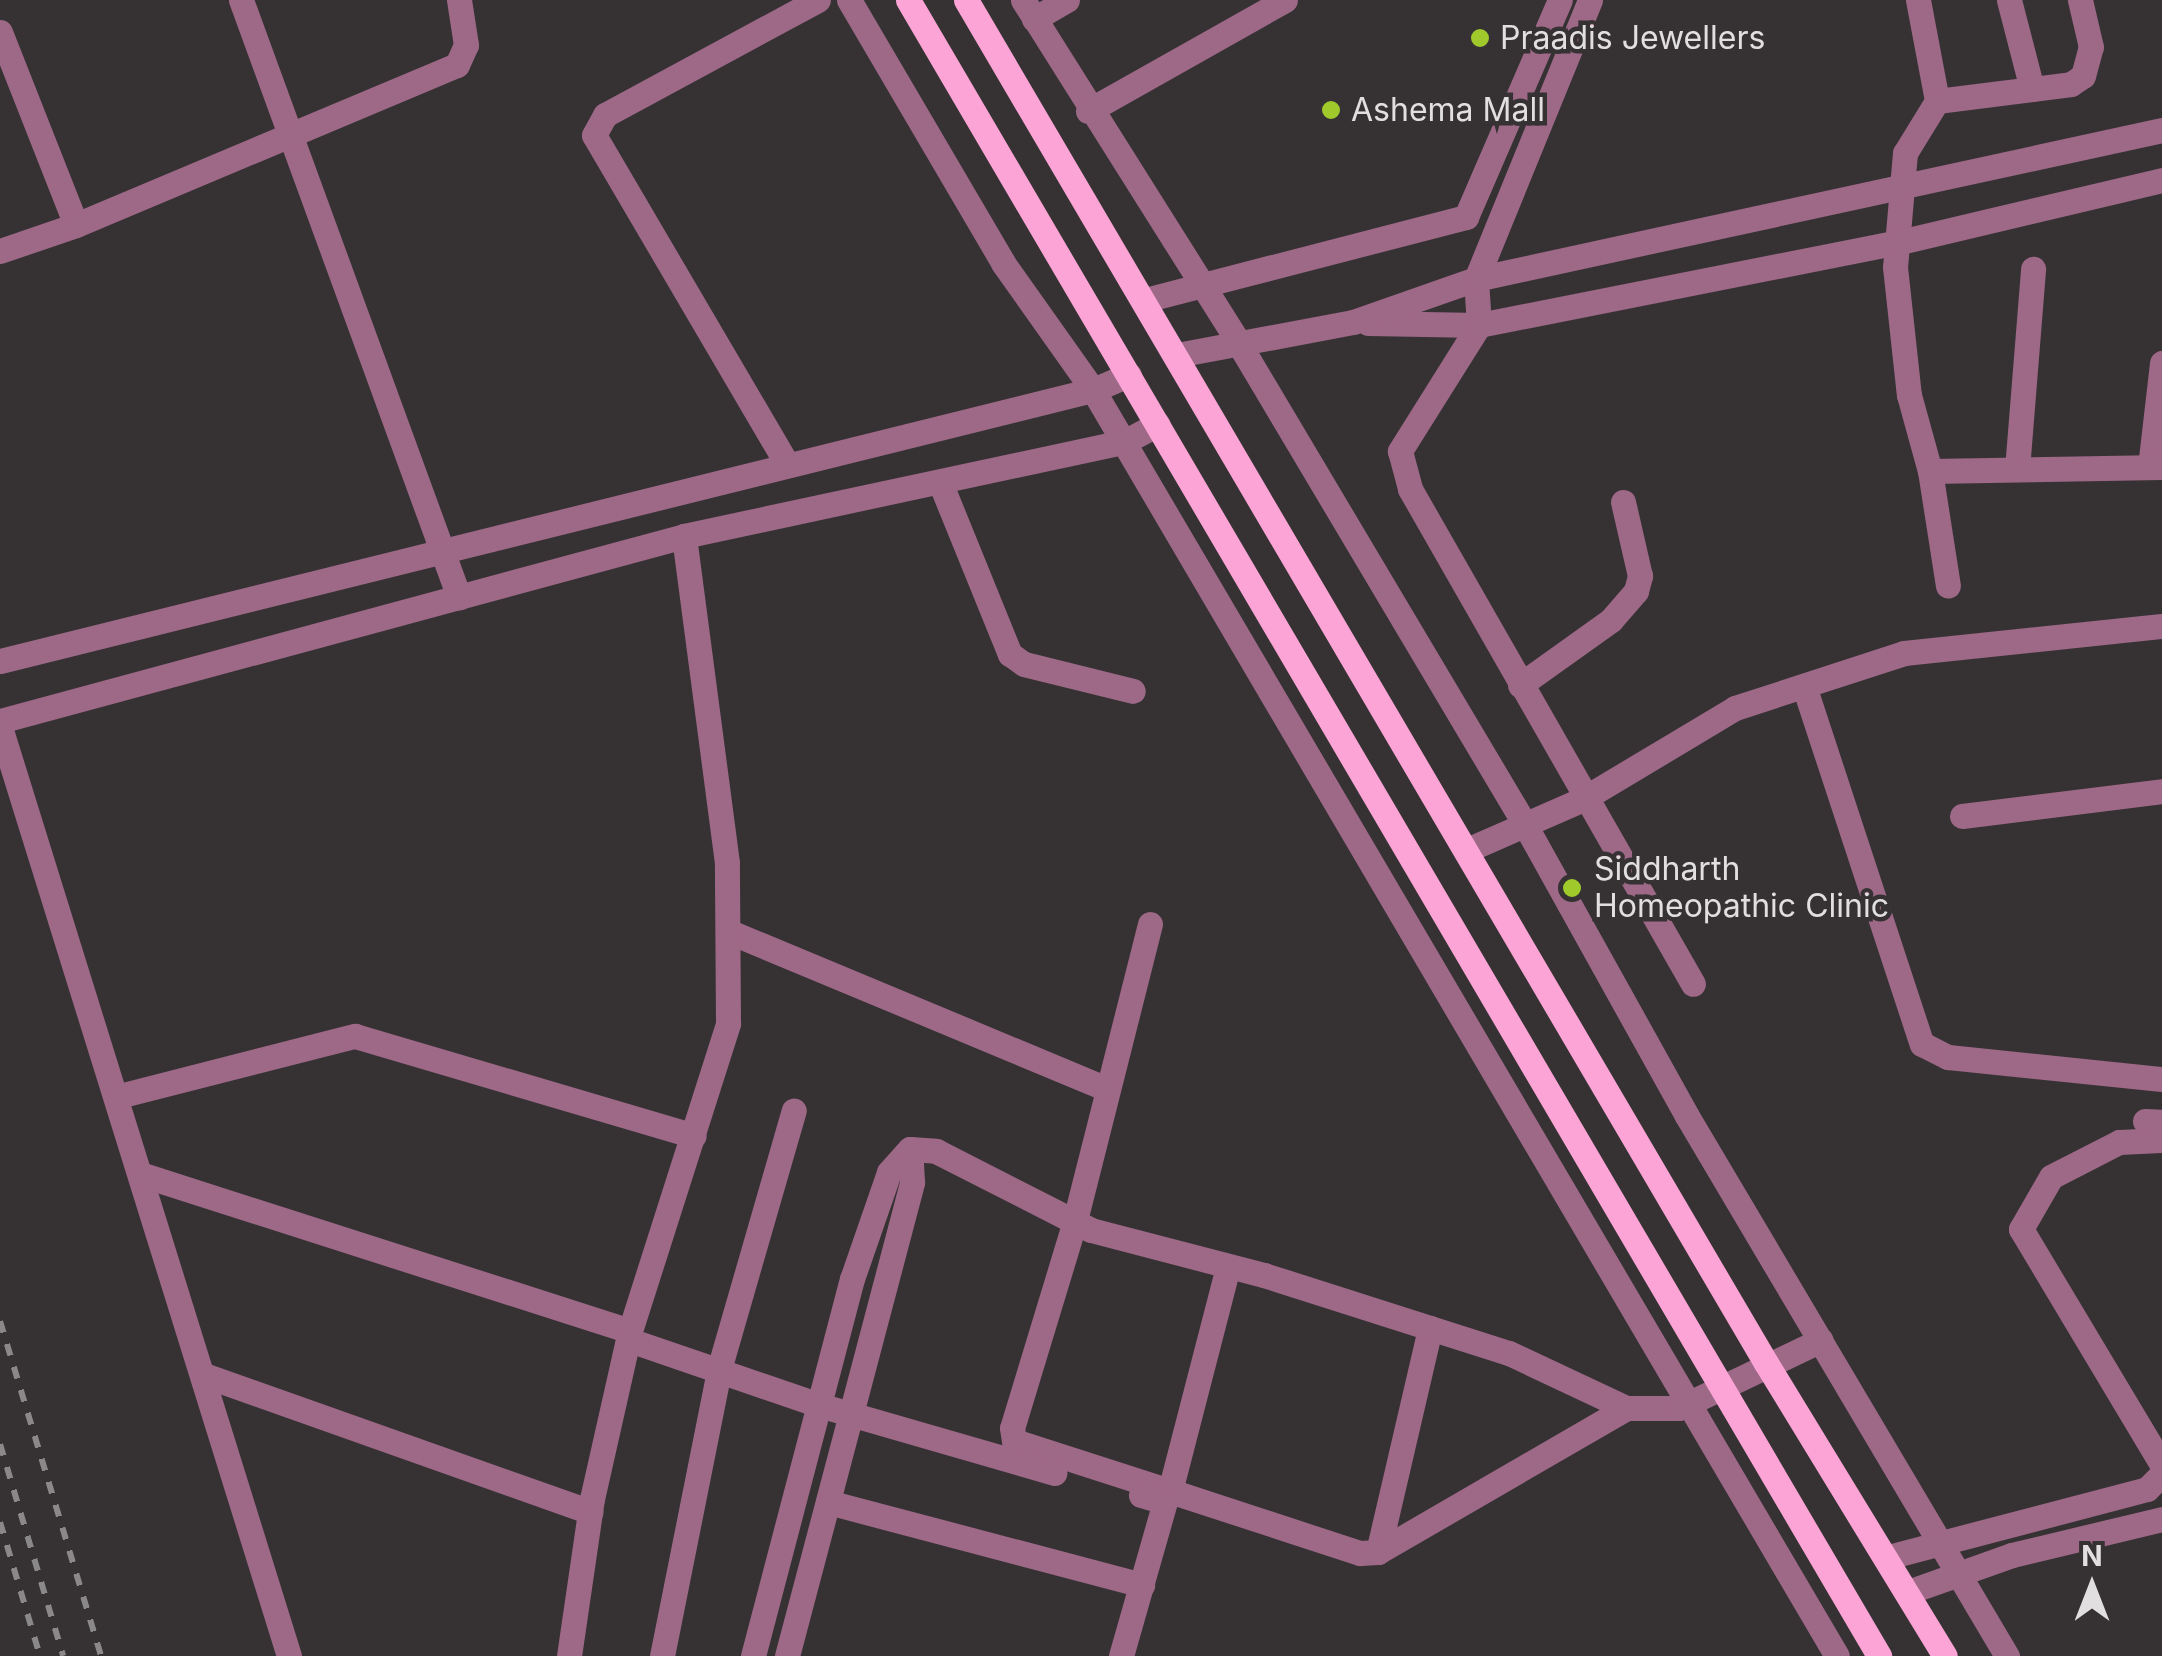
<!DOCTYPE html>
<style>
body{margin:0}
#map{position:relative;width:2162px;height:1656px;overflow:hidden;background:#363234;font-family:Inter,sans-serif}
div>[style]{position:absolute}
.minor>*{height:25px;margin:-12.5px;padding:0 12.5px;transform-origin:12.5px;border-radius:12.5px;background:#9e6887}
.major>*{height:25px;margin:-12.5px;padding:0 12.5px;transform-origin:12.5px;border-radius:12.5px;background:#fca4d6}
.rail>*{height:6px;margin-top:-3px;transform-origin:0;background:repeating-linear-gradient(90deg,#8b8889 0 12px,transparent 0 24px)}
.dots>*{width:28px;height:28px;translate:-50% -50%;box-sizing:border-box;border:5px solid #363234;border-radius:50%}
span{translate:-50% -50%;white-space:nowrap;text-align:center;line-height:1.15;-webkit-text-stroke:9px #363234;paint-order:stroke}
.poi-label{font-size:32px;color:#e1dfe0}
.left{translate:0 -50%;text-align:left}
.north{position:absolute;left:2042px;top:1536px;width:100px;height:100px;-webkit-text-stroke:8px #363234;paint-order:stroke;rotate:0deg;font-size:28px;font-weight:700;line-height:40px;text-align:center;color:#e1dfe0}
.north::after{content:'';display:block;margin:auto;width:35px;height:45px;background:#e1dfe0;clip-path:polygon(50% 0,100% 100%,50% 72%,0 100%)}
</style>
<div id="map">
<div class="minor">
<i style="left:241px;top:0;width:636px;rotate:69.94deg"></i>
<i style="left:849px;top:0;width:305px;rotate:59.6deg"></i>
<i style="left:1003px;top:263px;width:156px;rotate:54.7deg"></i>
<i style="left:1093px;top:390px;width:1468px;rotate:59.56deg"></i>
<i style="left:1023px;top:0;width:404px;rotate:57.8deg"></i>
<i style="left:1238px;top:342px;width:560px;rotate:59.26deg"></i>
<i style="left:1524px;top:823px;width:335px;rotate:60.9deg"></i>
<i style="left:1687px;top:1116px;width:628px;rotate:59.35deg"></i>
<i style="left:1590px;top:0;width:301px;rotate:112.2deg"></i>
<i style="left:1476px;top:279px;width:46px;rotate:86.3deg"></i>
<i style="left:1479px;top:325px;width:149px;rotate:122.1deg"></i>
<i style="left:1400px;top:451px;width:39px;rotate:75deg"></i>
<i style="left:1410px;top:489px;width:570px;rotate:60.24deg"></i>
<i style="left:1918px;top:0;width:103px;rotate:79.3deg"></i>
<i style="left:1937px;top:101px;width:61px;rotate:121.6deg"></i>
<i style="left:1905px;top:153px;width:114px;rotate:95deg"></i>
<i style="left:1895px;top:267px;width:129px;rotate:83.8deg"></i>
<i style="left:1909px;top:395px;width:79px;rotate:74.6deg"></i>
<i style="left:1930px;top:471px;width:116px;rotate:81.1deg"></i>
<i style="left:2009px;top:0;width:92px;rotate:75.5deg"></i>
<i style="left:1034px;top:19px;width:38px;rotate:-30deg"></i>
<i style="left:0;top:32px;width:207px;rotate:68.5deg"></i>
<i style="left:1937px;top:101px;width:135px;rotate:-7.2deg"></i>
<i style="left:2071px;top:84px;width:14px;rotate:-34deg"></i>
<i style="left:2083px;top:76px;width:30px;rotate:-75deg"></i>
<i style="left:2091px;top:47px;width:48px;rotate:-103.2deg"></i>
<i style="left:1088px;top:111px;width:226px;rotate:-29.4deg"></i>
<i style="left:0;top:251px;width:80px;rotate:-18.9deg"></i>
<i style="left:76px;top:225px;width:413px;rotate:-22.8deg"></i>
<i style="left:457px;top:65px;width:22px;rotate:-66deg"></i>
<i style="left:466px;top:45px;width:46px;rotate:-98.8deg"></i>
<i style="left:1145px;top:300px;width:332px;rotate:-14.5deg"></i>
<i style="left:1466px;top:217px;width:236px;rotate:-66.6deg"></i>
<i style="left:1368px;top:323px;width:111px;rotate:1deg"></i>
<i style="left:1479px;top:325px;width:429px;rotate:-11.2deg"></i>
<i style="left:1900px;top:242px;width:269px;rotate:-13.3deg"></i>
<i style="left:1177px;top:355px;width:179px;rotate:-10.6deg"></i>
<i style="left:1353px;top:322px;width:130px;rotate:-19.3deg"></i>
<i style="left:1476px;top:279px;width:702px;rotate:-12.25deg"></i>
<i style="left:787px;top:464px;width:381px;rotate:-120.4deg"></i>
<i style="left:594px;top:135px;width:23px;rotate:-61deg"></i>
<i style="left:605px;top:115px;width:242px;rotate:-28.4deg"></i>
<i style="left:2150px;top:467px;width:105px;rotate:-83.4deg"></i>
<i style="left:2017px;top:469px;width:201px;rotate:-85.4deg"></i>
<i style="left:1930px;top:471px;width:232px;rotate:-1deg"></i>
<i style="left:940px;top:482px;width:186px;rotate:67.9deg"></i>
<i style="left:1010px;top:654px;width:17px;rotate:36deg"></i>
<i style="left:1024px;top:664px;width:112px;rotate:13.9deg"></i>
<i style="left:0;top:661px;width:1126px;rotate:-13.93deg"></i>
<i style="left:1093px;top:390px;width:39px;rotate:-23deg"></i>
<i style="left:1520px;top:685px;width:112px;rotate:-35.5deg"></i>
<i style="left:1611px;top:620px;width:38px;rotate:-49deg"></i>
<i style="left:1636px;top:591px;width:16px;rotate:-75deg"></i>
<i style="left:1640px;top:576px;width:76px;rotate:-102.9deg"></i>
<i style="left:1804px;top:686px;width:377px;rotate:71.8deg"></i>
<i style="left:1922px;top:1044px;width:29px;rotate:27deg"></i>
<i style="left:1948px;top:1057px;width:215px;rotate:5.9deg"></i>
<i style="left:0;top:721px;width:709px;rotate:-15.13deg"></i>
<i style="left:684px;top:536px;width:450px;rotate:-12.1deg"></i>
<i style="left:1124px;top:442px;width:38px;rotate:-28deg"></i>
<i style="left:0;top:727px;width:973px;rotate:72.72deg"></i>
<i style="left:1962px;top:816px;width:202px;rotate:-7.1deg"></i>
<i style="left:1467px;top:850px;width:127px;rotate:-23.7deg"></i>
<i style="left:1583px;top:799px;width:177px;rotate:-30.9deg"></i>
<i style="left:1735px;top:708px;width:178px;rotate:-18deg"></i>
<i style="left:1904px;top:653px;width:259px;rotate:-6deg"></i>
<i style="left:1150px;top:924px;width:306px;rotate:104.2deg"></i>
<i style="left:1075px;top:1221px;width:216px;rotate:106.9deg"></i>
<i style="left:1012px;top:1428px;width:13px;rotate:81deg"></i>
<i style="left:1014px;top:1441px;width:164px;rotate:17.8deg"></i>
<i style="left:1170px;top:1491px;width:232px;rotate:-75.5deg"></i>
<i style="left:730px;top:932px;width:409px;rotate:22.6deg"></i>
<i style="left:119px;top:1096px;width:244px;rotate:-14.3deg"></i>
<i style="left:355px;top:1036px;width:353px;rotate:16.4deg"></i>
<i style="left:2145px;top:1121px;width:17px;rotate:3deg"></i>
<i style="left:2162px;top:1140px;width:43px;rotate:177.3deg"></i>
<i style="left:2119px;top:1142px;width:76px;rotate:152.8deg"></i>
<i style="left:2051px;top:1177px;width:60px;rotate:120deg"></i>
<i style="left:2021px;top:1229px;width:275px;rotate:59.1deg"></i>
<i style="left:143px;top:1175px;width:511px;rotate:17.76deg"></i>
<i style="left:641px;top:1344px;width:188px;rotate:18.9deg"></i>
<i style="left:819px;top:1405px;width:245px;rotate:16.1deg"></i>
<i style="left:204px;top:1375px;width:410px;rotate:19.5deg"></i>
<i style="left:1170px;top:1491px;width:200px;rotate:18.1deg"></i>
<i style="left:1360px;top:1553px;width:18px;rotate:-3deg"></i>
<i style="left:1378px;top:1552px;width:230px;rotate:-76.9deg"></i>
<i style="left:828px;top:1502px;width:325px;rotate:14.8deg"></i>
<i style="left:1378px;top:1552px;width:287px;rotate:-30.1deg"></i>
<i style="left:1888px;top:1557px;width:268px;rotate:-14.7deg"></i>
<i style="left:2147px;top:1489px;width:21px;rotate:-45deg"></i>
<i style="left:1908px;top:1592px;width:110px;rotate:-19.6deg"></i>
<i style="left:2012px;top:1555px;width:154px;rotate:-13.5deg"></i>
<i style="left:569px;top:1656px;width:159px;rotate:-81.7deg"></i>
<i style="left:592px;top:1499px;width:172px;rotate:-77.3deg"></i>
<i style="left:630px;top:1331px;width:323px;rotate:-72.3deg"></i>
<i style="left:728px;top:1023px;width:160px;rotate:-90.4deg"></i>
<i style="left:727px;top:863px;width:330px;rotate:-97.5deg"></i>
<i style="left:662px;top:1656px;width:296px;rotate:-78.7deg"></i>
<i style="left:720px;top:1366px;width:266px;rotate:-73.9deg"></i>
<i style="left:753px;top:1656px;width:390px;rotate:-75.3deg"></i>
<i style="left:852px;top:1279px;width:113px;rotate:-70.9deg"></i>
<i style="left:889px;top:1172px;width:31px;rotate:-48deg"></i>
<i style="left:910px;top:1149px;width:26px;rotate:4deg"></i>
<i style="left:936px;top:1151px;width:174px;rotate:27deg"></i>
<i style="left:1091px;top:1230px;width:179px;rotate:14.6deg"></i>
<i style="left:1264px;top:1275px;width:257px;rotate:17.7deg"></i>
<i style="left:1509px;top:1353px;width:129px;rotate:25.2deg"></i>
<i style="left:1626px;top:1408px;width:53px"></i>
<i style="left:1679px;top:1408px;width:157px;rotate:-25.6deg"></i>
<i style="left:787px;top:1656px;width:490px;rotate:-75.2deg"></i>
<i style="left:912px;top:1182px;width:33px;rotate:-93deg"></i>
<i style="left:1121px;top:1656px;width:160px;rotate:-74.1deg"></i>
<i style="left:1165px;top:1502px;width:25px;rotate:-164deg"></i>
</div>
<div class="major">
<i style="left:908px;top:0;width:1920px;rotate:59.61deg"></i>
<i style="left:966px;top:0;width:1580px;rotate:59.59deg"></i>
<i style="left:1766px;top:1363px;width:343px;rotate:58.6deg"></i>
</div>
<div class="rail">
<i style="left:0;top:1321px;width:350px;rotate:73.2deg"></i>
<i style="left:0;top:1444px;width:221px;rotate:73.4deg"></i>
<i style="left:0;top:1522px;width:140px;rotate:73.4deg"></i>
</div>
<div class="dots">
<i style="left:1480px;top:38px;background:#a0ca2c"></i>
<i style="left:1331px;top:110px;background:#a0ca2c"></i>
<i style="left:1572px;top:888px;background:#a0ca2c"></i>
</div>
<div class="poi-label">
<span class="left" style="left:1500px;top:38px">Praadis Jewellers</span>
<span class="left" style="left:1351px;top:110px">Ashema Mall</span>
<span class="left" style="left:1594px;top:888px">Siddharth<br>Homeopathic Clinic</span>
</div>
<div class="north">N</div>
</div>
